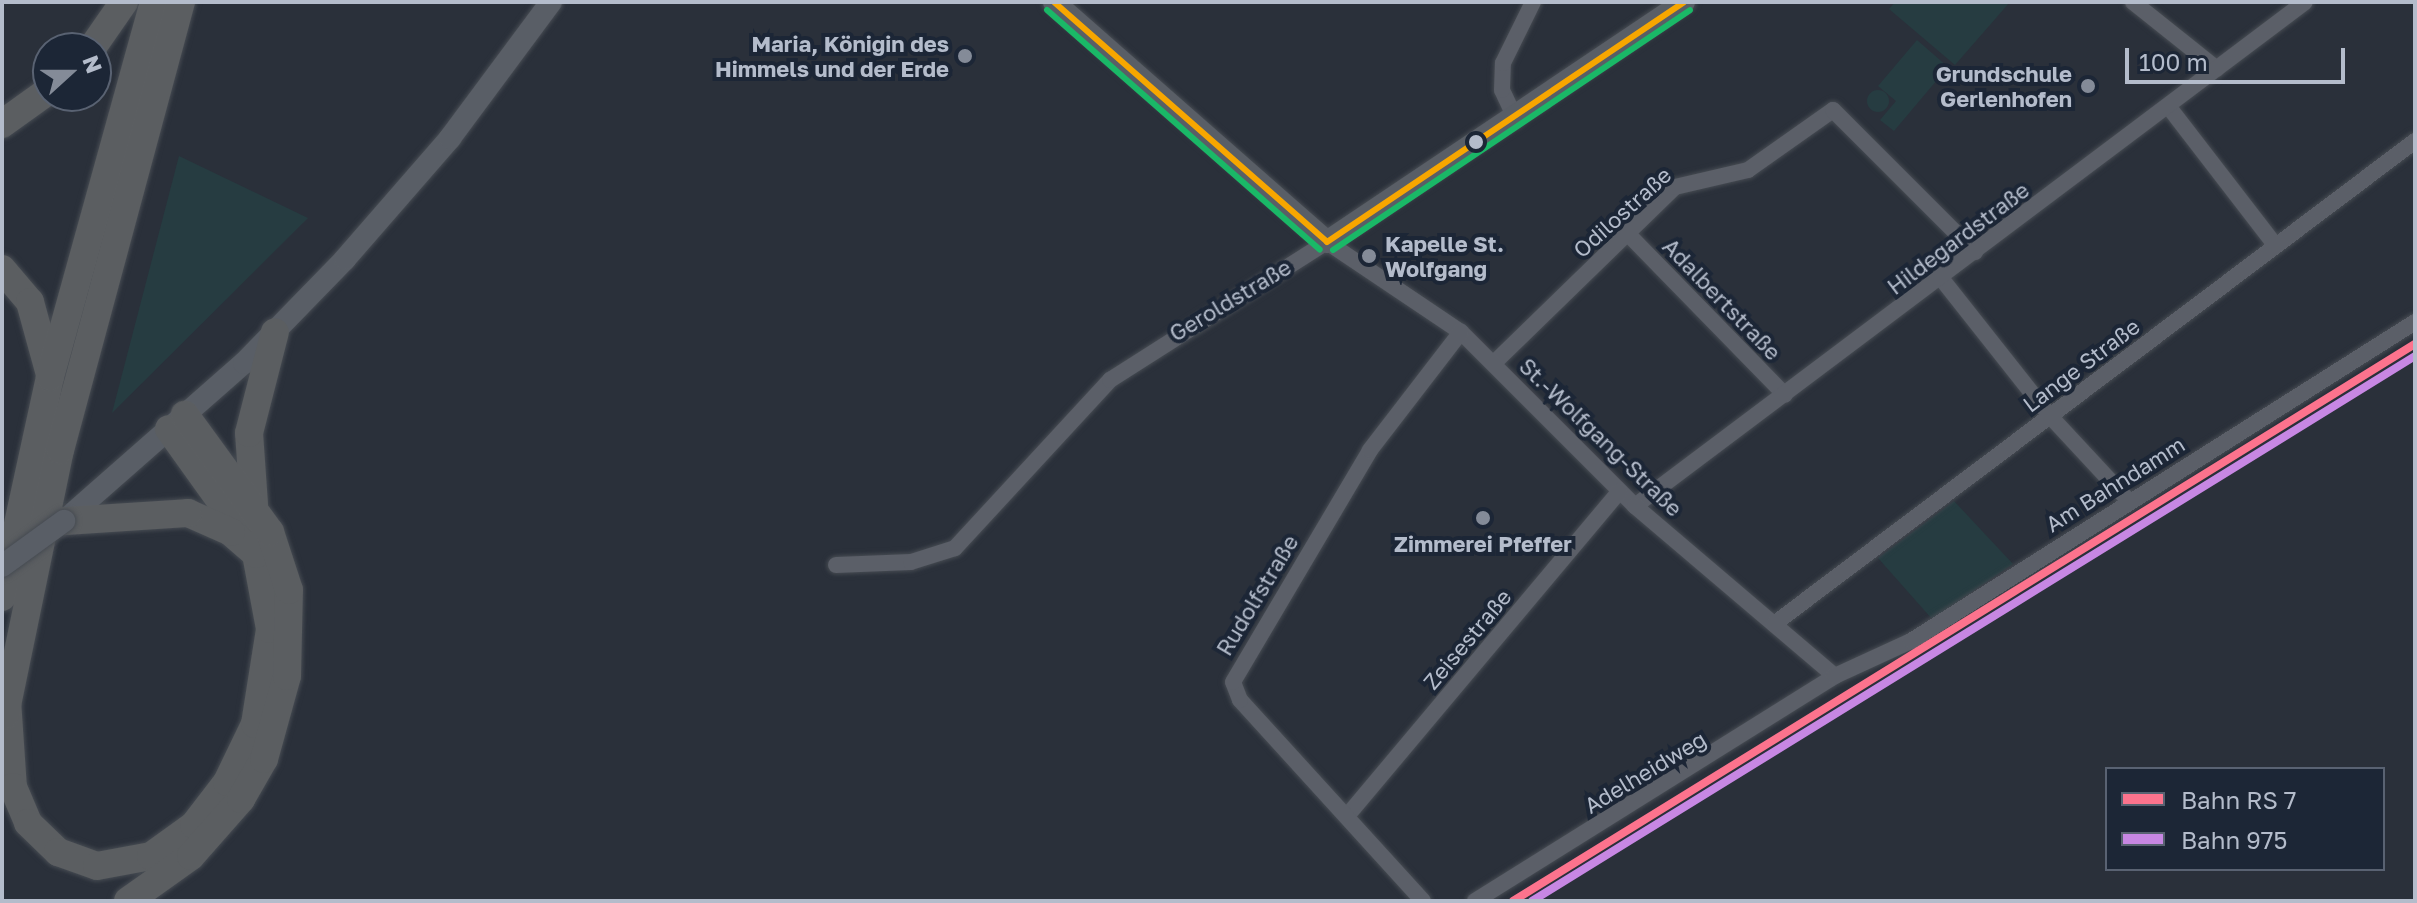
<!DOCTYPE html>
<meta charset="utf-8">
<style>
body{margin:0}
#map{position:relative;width:2417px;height:903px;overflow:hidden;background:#2a303a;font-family:"Golos Text",sans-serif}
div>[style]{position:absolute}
.green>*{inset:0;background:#263c41}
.round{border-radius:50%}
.roads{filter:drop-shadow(0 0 2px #464b52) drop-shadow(0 0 2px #464b52)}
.street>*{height:16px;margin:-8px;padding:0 8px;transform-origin:8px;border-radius:8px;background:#5b5f68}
.secondary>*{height:22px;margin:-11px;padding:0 11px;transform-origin:11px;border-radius:11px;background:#595e66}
.highway>*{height:28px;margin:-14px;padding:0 14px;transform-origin:14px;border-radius:14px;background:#5b5e61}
.bridges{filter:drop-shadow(0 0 2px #464b52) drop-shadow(0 0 2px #464b52)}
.secondary-bridge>*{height:22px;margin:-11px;padding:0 11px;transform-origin:11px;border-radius:11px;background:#595e66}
.bus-1>*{height:6px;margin:-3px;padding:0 3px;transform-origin:3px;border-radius:3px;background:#f7a600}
.bus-2>*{height:6px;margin:-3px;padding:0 3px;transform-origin:3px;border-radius:3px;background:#1ab867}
.rail-1>*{height:8px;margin:-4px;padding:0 4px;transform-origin:4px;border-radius:4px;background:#fc738d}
.rail-2>*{height:8px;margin:-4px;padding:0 4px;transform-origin:4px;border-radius:4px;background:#c787e3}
.dots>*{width:22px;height:22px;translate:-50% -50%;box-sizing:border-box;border:4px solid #1c2636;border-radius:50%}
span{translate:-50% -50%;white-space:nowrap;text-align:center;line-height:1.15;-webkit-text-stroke:8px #1c2636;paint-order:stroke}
.poi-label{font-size:22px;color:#b4bccb;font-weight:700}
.right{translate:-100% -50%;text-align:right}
.left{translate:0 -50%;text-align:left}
.street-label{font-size:22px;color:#b4bccb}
.frame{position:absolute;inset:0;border:4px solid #b4bccb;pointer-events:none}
.legend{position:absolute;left:2105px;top:767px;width:280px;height:104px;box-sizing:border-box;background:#1c2636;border:2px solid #596272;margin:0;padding:10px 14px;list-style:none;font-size:24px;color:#b4bccb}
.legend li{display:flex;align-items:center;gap:16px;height:40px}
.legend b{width:40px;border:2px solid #596272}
.north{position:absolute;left:32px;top:32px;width:80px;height:80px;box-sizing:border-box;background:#1c2636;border:2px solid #596272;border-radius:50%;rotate:69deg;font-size:22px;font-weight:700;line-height:32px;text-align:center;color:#b4bccb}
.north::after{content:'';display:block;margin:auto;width:28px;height:36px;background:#848b98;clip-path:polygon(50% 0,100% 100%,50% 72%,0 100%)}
.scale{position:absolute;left:2125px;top:48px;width:220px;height:36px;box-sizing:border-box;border:4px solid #b4bccb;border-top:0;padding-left:10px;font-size:24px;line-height:28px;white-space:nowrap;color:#b4bccb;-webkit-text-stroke:6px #1c2636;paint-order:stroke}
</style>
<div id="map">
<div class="green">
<i style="clip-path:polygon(1895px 2px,2010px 2px,1955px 65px,1889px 9px)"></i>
<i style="clip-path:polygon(1917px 40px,1948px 67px,1894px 131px,1880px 120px,1896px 101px,1878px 86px)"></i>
<i class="round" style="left:1867px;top:90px;width:22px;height:22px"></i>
<i style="clip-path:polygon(179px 156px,308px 218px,112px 413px)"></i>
<i style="clip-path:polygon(1954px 501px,2013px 564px,1932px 619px,1878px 558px)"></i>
</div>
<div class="roads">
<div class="street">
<i style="left:2133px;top:2px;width:107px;rotate:38.6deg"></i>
<i style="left:2168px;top:106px;width:175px;rotate:52.4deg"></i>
<i style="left:1516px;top:120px;width:33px;rotate:-115deg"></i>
<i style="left:1502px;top:90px;width:27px;rotate:-88deg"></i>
<i style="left:1503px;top:63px;width:68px;rotate:-63.8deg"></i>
<i style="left:1627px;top:233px;width:226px;rotate:45.7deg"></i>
<i style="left:1941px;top:278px;width:176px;rotate:51.7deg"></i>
<i style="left:2050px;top:416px;width:116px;rotate:47.1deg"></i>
<i style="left:1494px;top:363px;width:252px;rotate:-44.2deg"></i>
<i style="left:1675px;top:187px;width:75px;rotate:-13.1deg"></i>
<i style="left:1748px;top:170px;width:104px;rotate:-35.2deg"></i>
<i style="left:1833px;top:110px;width:201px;rotate:45deg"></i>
<i style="left:1635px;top:506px;width:838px;rotate:-36.95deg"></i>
<i style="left:836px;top:565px;width:75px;rotate:-2.3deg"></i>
<i style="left:911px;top:562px;width:46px;rotate:-17.7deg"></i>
<i style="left:955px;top:548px;width:229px;rotate:-47.3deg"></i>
<i style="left:1110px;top:380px;width:257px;rotate:-32.5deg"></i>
<i style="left:1327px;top:242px;width:161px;rotate:33.9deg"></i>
<i style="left:1461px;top:332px;width:246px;rotate:45deg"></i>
<i style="left:1635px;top:506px;width:262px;rotate:40.4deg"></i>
<i style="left:1774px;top:624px;width:803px;rotate:-37deg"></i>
<i style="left:1347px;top:816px;width:424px;rotate:-50deg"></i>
<i style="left:1423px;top:901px;width:272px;rotate:-132.3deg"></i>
<i style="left:1240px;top:700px;width:19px;rotate:-111deg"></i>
<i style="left:1233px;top:682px;width:269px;rotate:-59.4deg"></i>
<i style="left:1370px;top:450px;width:149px;rotate:-52.4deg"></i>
<i style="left:1475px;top:901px;width:425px;rotate:-32deg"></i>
<i style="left:1835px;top:676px;width:84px;rotate:-24.7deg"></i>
<i style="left:1911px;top:641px;width:596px;rotate:-32.33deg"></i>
</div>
<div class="secondary">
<i style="left:1054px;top:2px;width:363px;rotate:41.3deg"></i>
<i style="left:1327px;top:242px;width:430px;rotate:-33.9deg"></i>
<i style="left:64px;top:521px;width:240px;rotate:-41.3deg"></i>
<i style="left:244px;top:363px;width:145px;rotate:-45.8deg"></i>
<i style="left:345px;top:259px;width:160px;rotate:-49deg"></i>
<i style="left:450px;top:138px;width:169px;rotate:-53.4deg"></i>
</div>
<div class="highway">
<i style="left:92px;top:48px;width:56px;rotate:-55.2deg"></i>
<i style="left:2px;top:124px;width:57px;rotate:-35.7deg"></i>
<i style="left:2px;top:269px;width:43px;rotate:49.7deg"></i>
<i style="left:30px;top:302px;width:72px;rotate:74.6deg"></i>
<i style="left:169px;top:429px;width:139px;rotate:54.4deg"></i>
<i style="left:254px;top:504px;width:71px;rotate:-94deg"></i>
<i style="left:249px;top:433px;width:104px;rotate:-75.6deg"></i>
<i style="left:2px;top:597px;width:225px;rotate:-77.7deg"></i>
<i style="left:50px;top:377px;width:389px;rotate:-74.5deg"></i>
<i style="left:7px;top:700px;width:87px;rotate:86.1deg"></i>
<i style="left:13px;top:787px;width:39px;rotate:67deg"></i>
<i style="left:28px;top:823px;width:42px;rotate:44deg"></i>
<i style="left:58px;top:852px;width:41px;rotate:19.7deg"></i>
<i style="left:97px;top:866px;width:55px;rotate:-10.5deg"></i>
<i style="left:151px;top:856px;width:53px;rotate:-35.8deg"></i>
<i style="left:194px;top:825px;width:54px;rotate:-52.5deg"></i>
<i style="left:227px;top:782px;width:64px;rotate:-64.2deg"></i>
<i style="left:255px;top:724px;width:96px;rotate:-81deg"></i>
<i style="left:270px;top:629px;width:76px;rotate:-100.6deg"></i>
<i style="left:256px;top:554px;width:33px;rotate:-139deg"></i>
<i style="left:231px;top:532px;width:47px;rotate:-156.2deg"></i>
<i style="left:188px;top:513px;width:124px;rotate:176.3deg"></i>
<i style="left:5px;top:715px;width:271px;rotate:-78.3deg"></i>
<i style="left:60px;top:450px;width:464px;rotate:-74.9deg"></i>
<i style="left:128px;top:901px;width:77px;rotate:-35.5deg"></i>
<i style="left:191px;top:856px;width:76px;rotate:-48.7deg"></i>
<i style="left:241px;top:799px;width:46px;rotate:-60.1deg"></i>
<i style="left:264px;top:759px;width:86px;rotate:-74.5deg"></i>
<i style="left:287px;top:676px;width:86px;rotate:-88.7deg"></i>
<i style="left:289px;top:590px;width:61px;rotate:-108.1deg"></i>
<i style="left:270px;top:532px;width:145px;rotate:-126deg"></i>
</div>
</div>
<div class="bridges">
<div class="secondary-bridge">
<i style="left:2px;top:566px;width:77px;rotate:-36deg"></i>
</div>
</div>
<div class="bus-1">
<i style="left:1054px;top:2px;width:363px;rotate:41.3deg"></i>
<i style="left:1327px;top:242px;width:430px;rotate:-33.9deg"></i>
</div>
<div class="bus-2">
<i style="left:1047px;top:10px;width:363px;rotate:41.3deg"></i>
<i style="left:1333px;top:250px;width:430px;rotate:-33.9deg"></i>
</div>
<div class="rail-1">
<i style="left:1513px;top:901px;width:1060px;rotate:-31.7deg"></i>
</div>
<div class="rail-2">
<i style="left:1532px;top:901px;width:1038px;rotate:-31.68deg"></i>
</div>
<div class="dots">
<i style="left:965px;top:56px;background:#848b98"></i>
<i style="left:2088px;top:86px;background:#848b98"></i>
<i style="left:1476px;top:142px;background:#b4bccb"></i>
<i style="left:1369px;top:256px;background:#848b98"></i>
<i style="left:1483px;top:518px;background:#848b98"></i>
</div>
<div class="poi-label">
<span class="right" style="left:949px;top:56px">Maria, Königin des<br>Himmels und der Erde</span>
<span class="right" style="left:2072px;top:86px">Grundschule<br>Gerlenhofen</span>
<span class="left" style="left:1385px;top:256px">Kapelle St.<br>Wolfgang</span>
<span style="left:1483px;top:544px">Zimmerei Pfeffer</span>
</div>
<div class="street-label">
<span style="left:1622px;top:212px;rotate:-42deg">Odilostraße</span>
<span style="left:1958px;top:238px;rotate:-37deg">Hildegardstraße</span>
<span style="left:1722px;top:299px;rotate:46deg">Adalbertstraße</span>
<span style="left:1230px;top:300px;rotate:-31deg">Geroldstraße</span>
<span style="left:2081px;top:365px;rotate:-37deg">Lange Straße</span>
<span style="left:1601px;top:437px;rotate:44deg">St.-Wolfgang-Straße</span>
<span style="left:2115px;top:484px;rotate:-32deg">Am Bahndamm</span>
<span style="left:1257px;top:595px;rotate:-59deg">Rudolfstraße</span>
<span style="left:1467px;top:639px;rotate:-50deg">Zeisestraße</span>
<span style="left:1645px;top:772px;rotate:-31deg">Adelheidweg</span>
</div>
<div class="frame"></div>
<ul class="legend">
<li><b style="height:10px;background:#fc738d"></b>Bahn RS 7</li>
<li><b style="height:10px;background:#c787e3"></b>Bahn 975</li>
</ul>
<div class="north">N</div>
<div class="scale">100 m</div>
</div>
